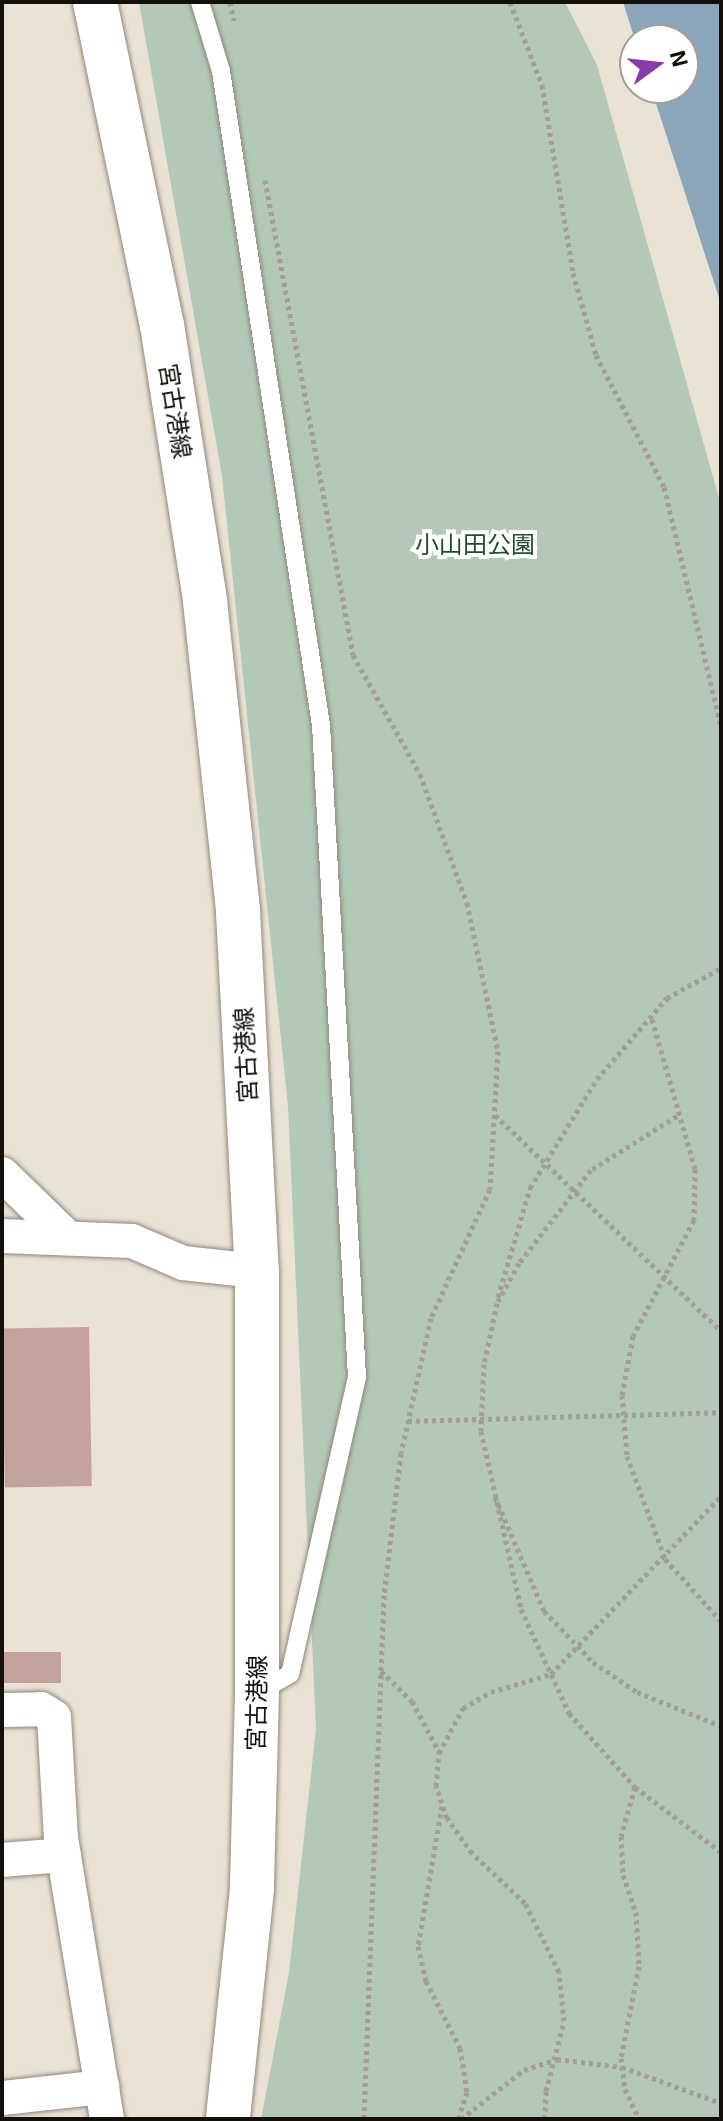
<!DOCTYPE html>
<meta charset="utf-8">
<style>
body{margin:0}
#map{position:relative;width:723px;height:2121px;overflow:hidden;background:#ebe2d6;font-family:"Exo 2","Noto Sans JP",sans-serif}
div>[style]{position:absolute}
.green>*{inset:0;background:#b3c8b7}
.water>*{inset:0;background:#8ba5b9}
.building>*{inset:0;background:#c4a29c;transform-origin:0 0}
.path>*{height:5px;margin-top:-2.5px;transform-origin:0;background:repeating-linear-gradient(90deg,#a49d94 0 4px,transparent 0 8px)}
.roads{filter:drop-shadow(0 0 2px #8f877b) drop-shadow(0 0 2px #8f877b)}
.service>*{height:18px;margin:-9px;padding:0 9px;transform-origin:9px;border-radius:9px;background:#fff}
.minor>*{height:34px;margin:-17px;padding:0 17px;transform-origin:17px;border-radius:17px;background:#fff}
.secondary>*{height:44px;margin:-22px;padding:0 22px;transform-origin:22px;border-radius:22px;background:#fff}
span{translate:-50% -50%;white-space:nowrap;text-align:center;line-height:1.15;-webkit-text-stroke:8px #fff;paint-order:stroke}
.street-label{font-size:24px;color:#13100c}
.park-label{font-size:24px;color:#224d2e}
.frame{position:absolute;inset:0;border:4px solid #13100c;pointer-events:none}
.north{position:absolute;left:619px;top:24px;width:80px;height:80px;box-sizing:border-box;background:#fff;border:2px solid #a19f9e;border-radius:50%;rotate:75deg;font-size:22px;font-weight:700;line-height:32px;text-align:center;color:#13100c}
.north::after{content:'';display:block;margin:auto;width:28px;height:36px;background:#873bac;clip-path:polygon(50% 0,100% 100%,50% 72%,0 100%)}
</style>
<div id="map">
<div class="green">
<i style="clip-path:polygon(139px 2px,565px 2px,597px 65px,721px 505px,721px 2119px,261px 2119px,289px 1973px,316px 1729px,288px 1106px,222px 476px)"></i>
</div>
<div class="water">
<i style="clip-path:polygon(623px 2px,721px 2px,721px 304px,651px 88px,683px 88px,683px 40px,635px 40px)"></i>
</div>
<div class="building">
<i style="left:89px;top:1327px;width:159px;height:87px;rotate:89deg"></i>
<i style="left:61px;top:1652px;width:31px;height:59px;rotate:90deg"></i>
</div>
<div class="path">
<i style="left:230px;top:2px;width:19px;rotate:78deg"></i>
<i style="left:510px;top:2px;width:89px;rotate:68.9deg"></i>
<i style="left:542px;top:85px;width:191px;rotate:80.6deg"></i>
<i style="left:573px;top:273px;width:85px;rotate:74.3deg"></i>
<i style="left:596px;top:355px;width:148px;rotate:62.7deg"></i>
<i style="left:664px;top:487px;width:247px;rotate:76.6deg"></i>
<i style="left:265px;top:180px;width:483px;rotate:79.5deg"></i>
<i style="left:353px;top:655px;width:137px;rotate:60.6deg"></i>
<i style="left:420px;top:774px;width:137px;rotate:70deg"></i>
<i style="left:467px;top:903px;width:151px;rotate:78.2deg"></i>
<i style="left:498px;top:1051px;width:138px;rotate:93.3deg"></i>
<i style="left:490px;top:1189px;width:142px;rotate:114.6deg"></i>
<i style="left:431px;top:1318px;width:138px;rotate:102.5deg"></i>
<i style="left:401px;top:1453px;width:143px;rotate:96.8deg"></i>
<i style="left:384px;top:1595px;width:524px;rotate:92.19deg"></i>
<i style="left:652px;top:1019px;width:156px;rotate:74deg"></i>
<i style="left:695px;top:1169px;width:51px;rotate:91.1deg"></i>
<i style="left:694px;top:1220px;width:131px;rotate:117.7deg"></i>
<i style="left:633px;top:1336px;width:60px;rotate:100.6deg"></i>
<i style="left:622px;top:1395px;width:61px;rotate:85.3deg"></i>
<i style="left:627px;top:1456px;width:110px;rotate:69.7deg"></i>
<i style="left:665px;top:1559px;width:84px;rotate:47.9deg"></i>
<i style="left:495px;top:1115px;width:313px;rotate:43.7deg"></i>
<i style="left:677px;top:1116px;width:102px;rotate:147.9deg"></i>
<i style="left:591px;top:1170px;width:118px;rotate:127.7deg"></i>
<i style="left:519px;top:1263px;width:46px;rotate:118.8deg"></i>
<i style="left:497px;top:1303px;width:62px;rotate:102deg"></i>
<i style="left:484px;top:1364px;width:67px;rotate:92.6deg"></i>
<i style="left:481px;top:1431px;width:182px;rotate:77.3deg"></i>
<i style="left:521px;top:1609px;width:115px;rotate:65.2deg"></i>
<i style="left:569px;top:1713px;width:99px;rotate:48.3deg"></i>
<i style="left:635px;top:1787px;width:108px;rotate:37.1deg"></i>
<i style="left:498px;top:1297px;width:114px;rotate:-73.6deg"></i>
<i style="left:530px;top:1188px;width:128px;rotate:-58.4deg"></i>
<i style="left:597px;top:1079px;width:107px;rotate:-49.2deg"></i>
<i style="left:667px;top:998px;width:62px;rotate:-29.1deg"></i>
<i style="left:408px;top:1421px;width:313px;rotate:-1.6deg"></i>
<i style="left:495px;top:1497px;width:124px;rotate:66.7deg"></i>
<i style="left:544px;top:1611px;width:71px;rotate:46.1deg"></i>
<i style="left:593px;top:1662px;width:53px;rotate:34.3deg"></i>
<i style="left:637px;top:1692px;width:91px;rotate:22deg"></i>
<i style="left:381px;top:1671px;width:43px;rotate:44.1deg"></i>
<i style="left:412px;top:1701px;width:58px;rotate:62.1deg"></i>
<i style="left:635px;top:1787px;width:51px;rotate:105.9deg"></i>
<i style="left:621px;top:1836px;width:39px;rotate:87deg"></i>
<i style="left:623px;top:1875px;width:39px;rotate:71deg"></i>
<i style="left:636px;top:1912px;width:54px;rotate:86.8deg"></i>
<i style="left:639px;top:1966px;width:94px;rotate:101.1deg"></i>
<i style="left:621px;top:2058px;width:31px;rotate:83deg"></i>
<i style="left:625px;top:2089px;width:33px;rotate:65deg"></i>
<i style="left:442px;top:1806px;width:142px;rotate:99.7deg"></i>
<i style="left:418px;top:1946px;width:36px;rotate:77deg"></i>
<i style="left:426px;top:1981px;width:75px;rotate:63.1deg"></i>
<i style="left:460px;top:2048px;width:45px;rotate:81deg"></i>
<i style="left:467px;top:2092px;width:28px;rotate:108deg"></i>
<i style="left:461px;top:2119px;width:80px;rotate:-37.9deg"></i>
<i style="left:524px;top:2070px;width:35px;rotate:-18deg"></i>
<i style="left:557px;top:2059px;width:65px;rotate:7deg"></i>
<i style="left:622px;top:2067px;width:105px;rotate:20deg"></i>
<i style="left:545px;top:2119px;width:28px;rotate:-88deg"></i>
<i style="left:546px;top:2091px;width:72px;rotate:-75.6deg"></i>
<i style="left:564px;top:2021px;width:49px;rotate:-95.8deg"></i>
<i style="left:559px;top:1972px;width:77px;rotate:-116.2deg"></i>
<i style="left:525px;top:1903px;width:73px;rotate:-136.7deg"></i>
<i style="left:472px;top:1853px;width:43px;rotate:-125.5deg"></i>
<i style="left:447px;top:1818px;width:34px;rotate:-109deg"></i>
<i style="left:436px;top:1786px;width:33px;rotate:-85deg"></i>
<i style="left:439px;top:1753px;width:51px;rotate:-61.9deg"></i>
<i style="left:463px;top:1708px;width:32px;rotate:-30deg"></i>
<i style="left:491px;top:1692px;width:63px;rotate:-16.7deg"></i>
<i style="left:551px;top:1674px;width:246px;rotate:-46.3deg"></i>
</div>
<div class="roads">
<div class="service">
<i style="left:200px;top:2px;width:72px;rotate:73.1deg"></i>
<i style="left:221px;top:71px;width:662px;rotate:81.31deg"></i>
<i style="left:321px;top:725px;width:653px;rotate:86.84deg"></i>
<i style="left:357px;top:1377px;width:304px;rotate:102.7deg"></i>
<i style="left:290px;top:1674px;width:38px;rotate:150deg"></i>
</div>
<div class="minor">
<i style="left:2px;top:1174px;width:89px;rotate:44.1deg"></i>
<i style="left:2px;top:1236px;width:130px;rotate:2.2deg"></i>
<i style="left:132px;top:1241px;width:56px;rotate:23.3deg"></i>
<i style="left:183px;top:1263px;width:74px;rotate:6.2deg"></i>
<i style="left:2px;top:1710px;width:39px;rotate:-1deg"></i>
<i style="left:41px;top:1709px;width:15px;rotate:32deg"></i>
<i style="left:54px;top:1717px;width:121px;rotate:86.7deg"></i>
<i style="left:61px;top:1838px;width:285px;rotate:80.7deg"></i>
<i style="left:2px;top:1860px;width:62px;rotate:-4.6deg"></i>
<i style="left:2px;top:2098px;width:101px;rotate:-6.3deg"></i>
</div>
<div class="secondary">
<i style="left:95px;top:2px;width:330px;rotate:78.3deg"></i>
<i style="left:162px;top:325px;width:279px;rotate:81.1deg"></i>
<i style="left:205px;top:601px;width:313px;rotate:83.9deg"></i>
<i style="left:238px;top:912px;width:360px;rotate:87deg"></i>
<i style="left:257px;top:1271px;width:422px;rotate:90deg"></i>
<i style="left:257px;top:1693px;width:196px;rotate:91.5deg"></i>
<i style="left:252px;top:1889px;width:231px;rotate:96deg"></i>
</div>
</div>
<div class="street-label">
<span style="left:176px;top:411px;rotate:81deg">宮古港線</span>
<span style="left:245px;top:1055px;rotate:-93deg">宮古港線</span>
<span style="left:256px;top:1703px;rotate:-89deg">宮古港線</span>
</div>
<div class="park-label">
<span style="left:475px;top:544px">小山田公園</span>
</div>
<div class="frame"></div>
<div class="north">N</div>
</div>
